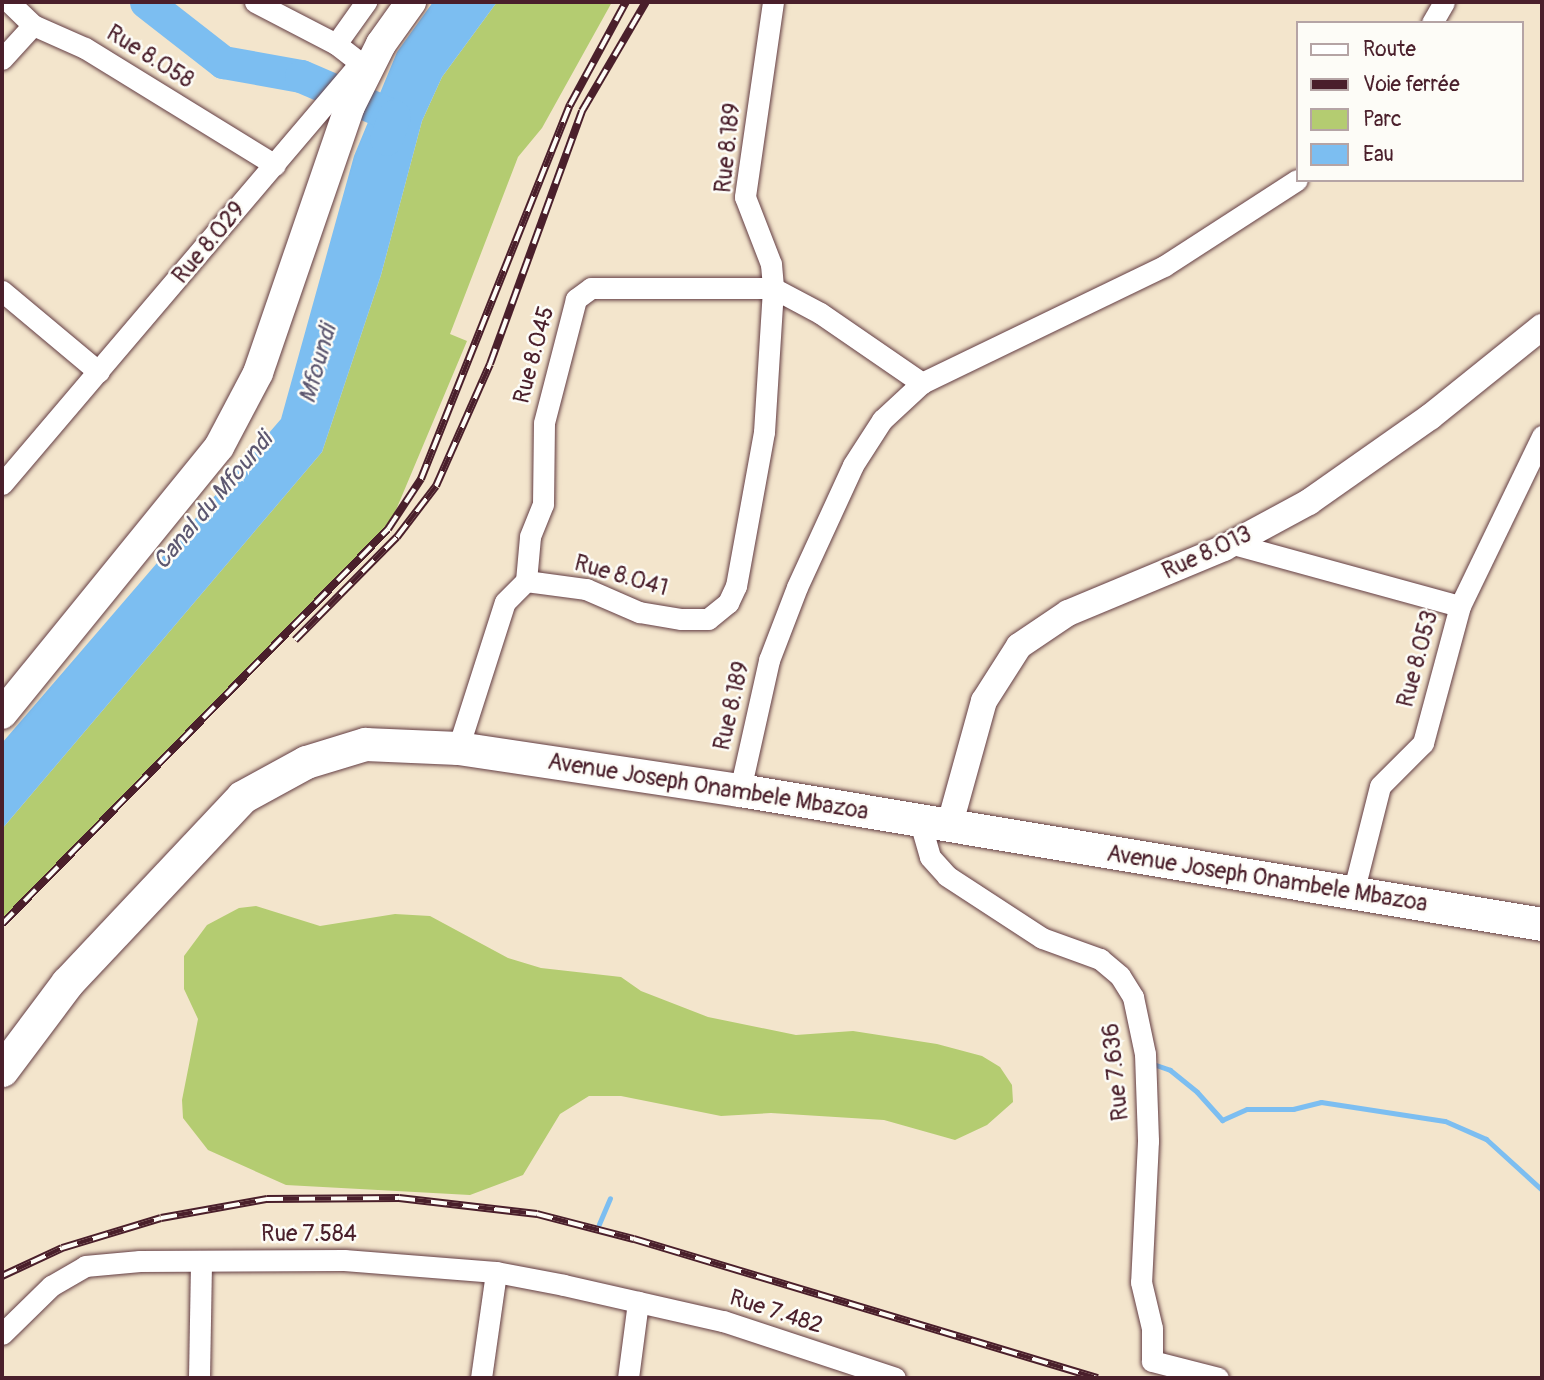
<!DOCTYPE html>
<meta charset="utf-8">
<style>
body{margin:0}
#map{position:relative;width:1544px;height:1380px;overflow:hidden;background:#f3e5cc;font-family:Pangolin,sans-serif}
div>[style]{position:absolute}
.green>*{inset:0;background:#b4cc71}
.water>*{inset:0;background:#7cbef1}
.stream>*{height:5px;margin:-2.5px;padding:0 2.5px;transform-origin:2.5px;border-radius:2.5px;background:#7cbef1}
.river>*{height:33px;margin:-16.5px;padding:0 16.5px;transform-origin:16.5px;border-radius:16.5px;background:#7cbef1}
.roads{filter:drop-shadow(0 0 2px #633d43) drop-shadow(0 0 2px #633d43)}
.minor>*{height:21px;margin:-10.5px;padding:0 10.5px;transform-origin:10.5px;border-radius:10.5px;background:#fff}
.tertiary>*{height:26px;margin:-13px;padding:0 13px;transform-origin:13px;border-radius:13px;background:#fff}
.secondary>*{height:30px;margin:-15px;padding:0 15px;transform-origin:15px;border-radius:15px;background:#fff}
.primary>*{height:33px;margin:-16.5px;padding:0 16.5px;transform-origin:16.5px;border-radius:16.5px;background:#fff}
.rail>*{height:8px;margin-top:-4px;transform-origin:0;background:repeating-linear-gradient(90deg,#fdfcf7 0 16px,#4a1f2b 0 32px);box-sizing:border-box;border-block:2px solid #4a1f2b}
span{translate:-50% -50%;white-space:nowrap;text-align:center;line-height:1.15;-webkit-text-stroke:5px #fdfcf7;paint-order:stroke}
.street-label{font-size:23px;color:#4a1f2b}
.water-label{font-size:24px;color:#5c5770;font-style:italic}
.frame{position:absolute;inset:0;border:4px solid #4a1f2b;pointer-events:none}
.legend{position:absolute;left:1296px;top:21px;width:228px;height:161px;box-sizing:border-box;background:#fdfcf7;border:2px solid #b5a4a5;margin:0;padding:9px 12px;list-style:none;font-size:21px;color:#4a1f2b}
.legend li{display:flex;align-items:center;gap:14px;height:35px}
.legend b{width:35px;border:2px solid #b5a4a5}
</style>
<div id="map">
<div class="green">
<i style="clip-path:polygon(497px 2px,612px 2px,542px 128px,518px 157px,450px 334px,467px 341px,388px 529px,2px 924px,2px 829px,322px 452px,381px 275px,422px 121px,442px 77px)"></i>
<i style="clip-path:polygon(256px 906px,320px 926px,395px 914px,430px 916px,508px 958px,541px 968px,621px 977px,641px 991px,708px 1017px,796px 1035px,853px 1031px,937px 1044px,982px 1056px,1000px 1067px,1012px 1085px,1013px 1102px,987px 1125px,955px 1140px,884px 1120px,771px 1113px,721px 1116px,621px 1096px,589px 1096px,560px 1114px,523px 1175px,470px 1195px,286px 1185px,208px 1150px,183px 1118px,182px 1100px,198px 1019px,184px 989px,184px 956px,207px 925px,239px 908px)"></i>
</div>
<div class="water">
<i style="clip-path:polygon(433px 2px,497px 2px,442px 77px,422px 121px,381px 275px,322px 452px,2px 829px,2px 743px,281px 419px,354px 156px,397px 52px)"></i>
</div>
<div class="stream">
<i style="left:1153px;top:1064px;width:18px;rotate:19deg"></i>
<i style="left:1170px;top:1070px;width:35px;rotate:39deg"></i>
<i style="left:1197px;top:1092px;width:38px;rotate:48deg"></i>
<i style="left:1222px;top:1120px;width:27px;rotate:-24deg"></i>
<i style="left:1247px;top:1109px;width:46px"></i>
<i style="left:1293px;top:1109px;width:29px;rotate:-14deg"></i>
<i style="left:1321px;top:1102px;width:125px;rotate:8.7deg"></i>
<i style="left:1445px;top:1121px;width:45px;rotate:23.7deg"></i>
<i style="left:1486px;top:1139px;width:76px;rotate:42.3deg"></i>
<i style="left:599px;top:1224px;width:28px;rotate:-67deg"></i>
</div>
<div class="river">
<i style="left:146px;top:2px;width:98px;rotate:37.9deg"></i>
<i style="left:223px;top:62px;width:79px;rotate:10.2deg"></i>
<i style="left:301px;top:76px;width:101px;rotate:23.3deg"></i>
<i style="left:394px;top:116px;width:24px;rotate:109deg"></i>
</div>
<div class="roads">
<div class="minor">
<i style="left:9px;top:2px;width:33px;rotate:44deg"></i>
<i style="left:255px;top:2px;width:91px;rotate:27.4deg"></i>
<i style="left:336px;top:44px;width:31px;rotate:38deg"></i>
<i style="left:773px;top:2px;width:197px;rotate:98.2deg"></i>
<i style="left:745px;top:197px;width:72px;rotate:68.8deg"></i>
<i style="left:771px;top:264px;width:24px;rotate:85deg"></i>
<i style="left:773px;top:288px;width:53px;rotate:28deg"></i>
<i style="left:820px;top:313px;width:124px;rotate:34.5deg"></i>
<i style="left:1432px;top:23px;width:24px;rotate:-60deg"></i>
<i style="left:336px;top:44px;width:52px;rotate:-54.5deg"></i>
<i style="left:2px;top:59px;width:46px;rotate:-47.6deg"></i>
<i style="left:33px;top:25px;width:57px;rotate:23.9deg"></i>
<i style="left:85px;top:48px;width:223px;rotate:31.6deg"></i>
<i style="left:2px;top:291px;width:126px;rotate:39.9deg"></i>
<i style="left:2px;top:484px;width:553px;rotate:-49.62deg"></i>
<i style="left:360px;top:63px;width:8px;rotate:-23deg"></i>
<i style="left:1233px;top:544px;width:235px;rotate:15.3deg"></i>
<i style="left:458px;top:748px;width:153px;rotate:-72.2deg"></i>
<i style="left:505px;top:602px;width:30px;rotate:-45deg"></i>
<i style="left:526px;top:581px;width:61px;rotate:7.6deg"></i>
<i style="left:586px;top:589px;width:58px;rotate:23.5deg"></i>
<i style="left:639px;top:612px;width:43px;rotate:9.5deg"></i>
<i style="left:681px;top:619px;width:27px"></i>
<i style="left:708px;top:619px;width:26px;rotate:-39deg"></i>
<i style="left:728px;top:603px;width:19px;rotate:-65deg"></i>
<i style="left:736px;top:586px;width:157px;rotate:-79.7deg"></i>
<i style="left:764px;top:432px;width:144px;rotate:-86.4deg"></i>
<i style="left:773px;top:288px;width:182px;rotate:180deg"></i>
<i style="left:591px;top:288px;width:19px;rotate:144deg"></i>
<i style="left:576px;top:299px;width:128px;rotate:104.5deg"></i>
<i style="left:544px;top:423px;width:81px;rotate:90.7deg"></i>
<i style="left:543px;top:504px;width:35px;rotate:112deg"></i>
<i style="left:530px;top:537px;width:44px;rotate:95.2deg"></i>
<i style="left:740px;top:790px;width:133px;rotate:-77.4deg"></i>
<i style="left:769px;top:660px;width:78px;rotate:-69deg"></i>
<i style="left:797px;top:587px;width:134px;rotate:-65.3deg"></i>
<i style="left:853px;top:465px;width:54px;rotate:-57.2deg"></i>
<i style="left:882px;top:420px;width:54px;rotate:-42.8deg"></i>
<i style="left:922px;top:383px;width:269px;rotate:-25.8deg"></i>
<i style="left:1164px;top:266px;width:158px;rotate:-32.9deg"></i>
<i style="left:920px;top:822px;width:36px;rotate:74deg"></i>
<i style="left:930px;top:857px;width:25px;rotate:48deg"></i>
<i style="left:947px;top:876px;width:113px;rotate:33.1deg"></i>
<i style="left:1042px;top:938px;width:62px;rotate:19.9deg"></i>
<i style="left:1100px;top:959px;width:26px;rotate:40deg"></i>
<i style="left:1120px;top:976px;width:25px;rotate:58deg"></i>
<i style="left:1133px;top:997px;width:58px;rotate:78.1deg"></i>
<i style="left:1145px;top:1054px;width:87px;rotate:88deg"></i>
<i style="left:1148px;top:1141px;width:141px;rotate:92.8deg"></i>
<i style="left:1141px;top:1282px;width:47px;rotate:76.6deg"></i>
<i style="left:1152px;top:1328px;width:33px;rotate:90deg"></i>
<i style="left:1152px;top:1361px;width:68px;rotate:14.4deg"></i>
<i style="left:1353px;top:893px;width:110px;rotate:-75.8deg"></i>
<i style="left:1380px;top:786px;width:61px;rotate:-45deg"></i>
<i style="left:1423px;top:743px;width:142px;rotate:-74.9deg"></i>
<i style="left:1460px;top:606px;width:189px;rotate:-64.2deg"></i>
<i style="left:2px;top:1334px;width:69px;rotate:-44.4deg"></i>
<i style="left:51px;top:1286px;width:39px;rotate:-30deg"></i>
<i style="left:85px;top:1266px;width:55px;rotate:-5.2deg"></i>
<i style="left:140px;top:1261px;width:204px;rotate:-0.3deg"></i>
<i style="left:344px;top:1260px;width:152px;rotate:4.5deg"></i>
<i style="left:496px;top:1272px;width:69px;rotate:10.8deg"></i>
<i style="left:564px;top:1285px;width:163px;rotate:12.8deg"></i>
<i style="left:723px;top:1321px;width:181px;rotate:18.3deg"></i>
<i style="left:199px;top:1378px;width:117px;rotate:-89deg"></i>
<i style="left:481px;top:1378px;width:107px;rotate:-81.9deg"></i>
<i style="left:628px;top:1378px;width:77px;rotate:-82.5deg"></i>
</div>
<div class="tertiary">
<i style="left:949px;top:827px;width:131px;rotate:-74.5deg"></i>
<i style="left:984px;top:701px;width:65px;rotate:-57.5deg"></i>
<i style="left:1019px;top:646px;width:59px;rotate:-34deg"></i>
<i style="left:1068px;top:613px;width:169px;rotate:-22.6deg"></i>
<i style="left:1224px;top:548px;width:97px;rotate:-28.4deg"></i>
<i style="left:1309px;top:502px;width:148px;rotate:-35.1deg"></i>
<i style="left:1430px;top:417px;width:144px;rotate:-38.8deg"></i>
</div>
<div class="secondary">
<i style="left:2px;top:714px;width:344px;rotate:-50.9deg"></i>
<i style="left:219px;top:447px;width:84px;rotate:-62.2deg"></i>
<i style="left:258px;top:373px;width:282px;rotate:-71deg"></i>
<i style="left:350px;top:106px;width:69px;rotate:-63.4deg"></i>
<i style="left:381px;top:44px;width:52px;rotate:-54.5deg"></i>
</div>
<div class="primary">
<i style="left:2px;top:1070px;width:109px;rotate:-53.2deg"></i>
<i style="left:67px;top:983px;width:255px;rotate:-46.7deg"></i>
<i style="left:242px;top:797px;width:73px;rotate:-28.7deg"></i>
<i style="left:306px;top:762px;width:62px;rotate:-17deg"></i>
<i style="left:365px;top:744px;width:93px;rotate:2.5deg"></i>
<i style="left:458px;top:748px;width:285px;rotate:8.5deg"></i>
<i style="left:740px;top:790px;width:813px;rotate:9.49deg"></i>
</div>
</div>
<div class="rail">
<i style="left:295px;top:640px;width:145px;rotate:-45.3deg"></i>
<i style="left:397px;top:537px;width:64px;rotate:-52.6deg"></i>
<i style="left:436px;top:486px;width:133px;rotate:-66.1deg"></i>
<i style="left:490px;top:364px;width:269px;rotate:-70deg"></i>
<i style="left:582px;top:111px;width:126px;rotate:-59.6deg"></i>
<i style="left:2px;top:924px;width:552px;rotate:-45.66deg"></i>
<i style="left:388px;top:529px;width:60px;rotate:-56.6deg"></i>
<i style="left:421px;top:479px;width:403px;rotate:-68.3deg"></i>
<i style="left:570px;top:105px;width:117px;rotate:-61.5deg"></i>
<i style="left:2px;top:1276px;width:66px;rotate:-25deg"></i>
<i style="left:62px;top:1248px;width:103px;rotate:-16.9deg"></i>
<i style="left:161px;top:1218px;width:108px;rotate:-10.2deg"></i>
<i style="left:267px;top:1199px;width:132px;rotate:-0.4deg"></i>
<i style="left:399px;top:1198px;width:139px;rotate:6.6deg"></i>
<i style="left:537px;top:1214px;width:100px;rotate:14.5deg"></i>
<i style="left:634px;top:1239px;width:484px;rotate:16.7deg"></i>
</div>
<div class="street-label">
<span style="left:150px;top:57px;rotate:32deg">Rue 8.058</span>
<span style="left:728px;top:148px;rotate:-84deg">Rue 8.189</span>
<span style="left:209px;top:243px;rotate:-50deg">Rue 8.029</span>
<span style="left:534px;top:355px;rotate:-75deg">Rue 8.045</span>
<span style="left:1207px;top:553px;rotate:-25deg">Rue 8.013</span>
<span style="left:621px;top:576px;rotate:16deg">Rue 8.041</span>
<span style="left:1418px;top:659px;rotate:-75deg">Rue 8.053</span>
<span style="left:732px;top:706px;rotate:-77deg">Rue 8.189</span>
<span style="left:708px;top:787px;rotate:9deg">Avenue Joseph Onambele Mbazoa</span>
<span style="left:1267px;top:879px;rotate:9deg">Avenue Joseph Onambele Mbazoa</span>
<span style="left:1116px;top:1072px;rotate:-96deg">Rue 7.636</span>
<span style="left:309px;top:1234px">Rue 7.584</span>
<span style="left:776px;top:1312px;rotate:18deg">Rue 7.482</span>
</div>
<div class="water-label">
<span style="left:318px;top:364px;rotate:-74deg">Mfoundi</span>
<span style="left:213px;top:501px;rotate:-50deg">Canal du Mfoundi</span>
</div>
<div class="frame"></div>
<ul class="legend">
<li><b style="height:9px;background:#fff"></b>Route</li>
<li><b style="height:9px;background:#4a1f2b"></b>Voie ferrée</li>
<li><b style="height:19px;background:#b4cc71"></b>Parc</li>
<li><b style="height:19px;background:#7cbef1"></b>Eau</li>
</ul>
</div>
